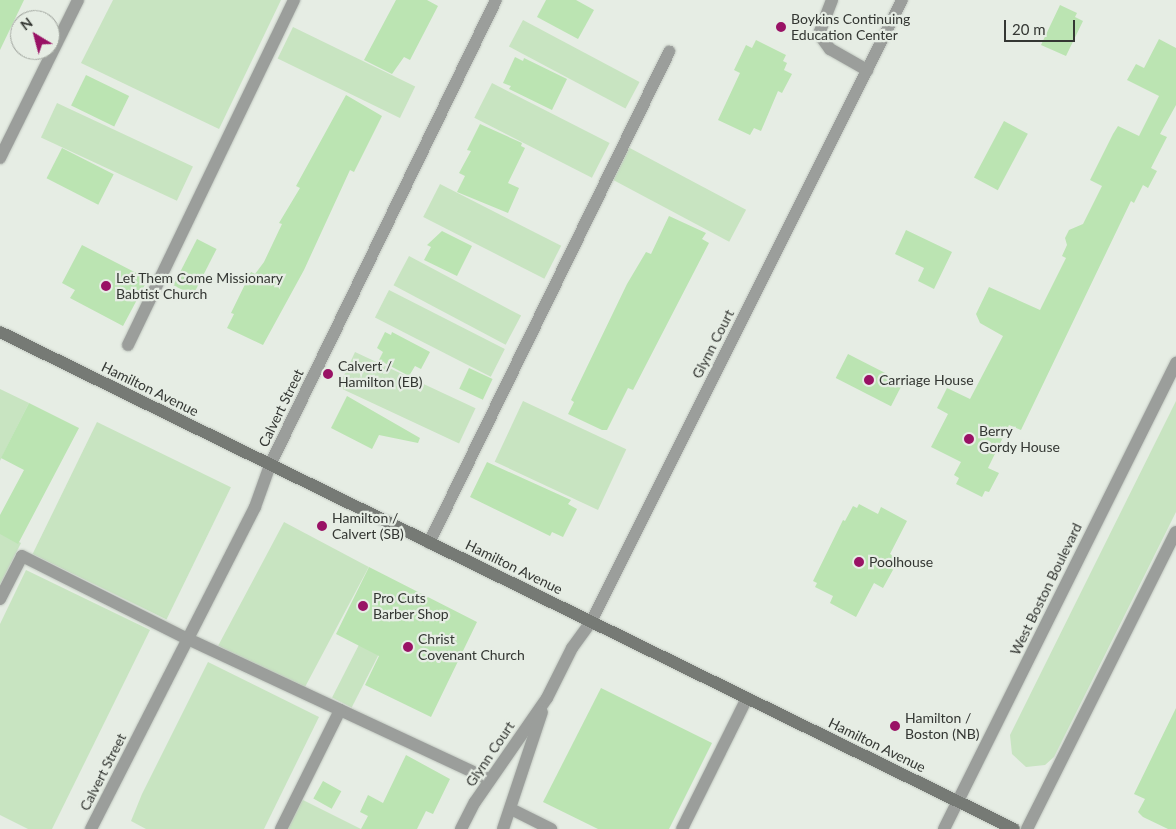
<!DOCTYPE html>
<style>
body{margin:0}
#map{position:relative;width:1176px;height:829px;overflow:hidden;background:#e6ede4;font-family:Lato,sans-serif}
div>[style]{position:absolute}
.green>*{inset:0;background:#c8e4c1;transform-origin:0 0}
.building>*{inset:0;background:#bbe4b2;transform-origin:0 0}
.roads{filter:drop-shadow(0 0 1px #c2c9c1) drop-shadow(0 0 1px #c2c9c1)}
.service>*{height:12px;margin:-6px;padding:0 6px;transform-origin:6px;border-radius:6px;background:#9b9e9b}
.minor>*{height:12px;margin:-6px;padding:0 6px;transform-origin:6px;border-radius:6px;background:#9b9e9b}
.tertiary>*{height:12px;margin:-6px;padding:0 6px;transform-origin:6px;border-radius:6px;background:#9b9e9b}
.secondary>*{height:12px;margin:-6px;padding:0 6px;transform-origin:6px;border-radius:6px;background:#767a75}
.dots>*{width:14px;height:14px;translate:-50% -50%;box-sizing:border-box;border:2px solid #e6ede4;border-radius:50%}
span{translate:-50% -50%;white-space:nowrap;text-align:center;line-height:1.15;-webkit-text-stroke:4.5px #e6ede4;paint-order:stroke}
.poi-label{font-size:14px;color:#343733}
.left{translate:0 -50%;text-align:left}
.street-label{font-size:14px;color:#343733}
.north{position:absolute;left:10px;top:10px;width:50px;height:50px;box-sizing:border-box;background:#e6ede4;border:1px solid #9fa49d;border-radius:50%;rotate:323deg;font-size:14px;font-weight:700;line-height:20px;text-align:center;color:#343733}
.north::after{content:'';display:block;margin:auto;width:18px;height:22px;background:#991265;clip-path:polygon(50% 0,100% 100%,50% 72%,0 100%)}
.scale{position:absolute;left:1004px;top:20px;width:71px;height:22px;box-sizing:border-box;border:2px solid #343733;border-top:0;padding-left:6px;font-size:15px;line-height:18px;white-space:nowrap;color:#343733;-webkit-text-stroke:4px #e6ede4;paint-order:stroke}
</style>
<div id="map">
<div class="green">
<i style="clip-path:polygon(113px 0,281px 0,219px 129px,81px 63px)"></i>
<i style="left:523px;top:20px;width:132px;height:30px;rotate:28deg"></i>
<i style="left:293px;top:27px;width:136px;height:35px;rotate:26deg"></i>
<i style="left:492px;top:83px;width:132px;height:39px;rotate:27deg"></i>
<i style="left:57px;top:103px;width:150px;height:38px;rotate:25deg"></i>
<i style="left:626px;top:146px;width:136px;height:36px;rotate:28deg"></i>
<i style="left:440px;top:184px;width:136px;height:37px;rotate:27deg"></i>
<i style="left:409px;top:256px;width:127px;height:33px;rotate:28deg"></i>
<i style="left:389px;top:290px;width:130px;height:31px;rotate:27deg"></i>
<i style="left:355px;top:352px;width:133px;height:39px;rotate:25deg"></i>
<i style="clip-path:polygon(0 389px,29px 403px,0 461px)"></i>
<i style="left:523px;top:401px;width:114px;height:67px;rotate:25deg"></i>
<i style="clip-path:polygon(1176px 401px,1176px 512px,1054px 757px,1045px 765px,1026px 767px,1012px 754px,1010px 735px)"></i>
<i style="left:97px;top:422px;width:149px;height:147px;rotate:26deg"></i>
<i style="left:284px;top:522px;width:96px;height:140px;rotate:28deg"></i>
<i style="clip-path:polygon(0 532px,21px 543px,0 585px)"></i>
<i style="clip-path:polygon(26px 570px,150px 630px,52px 829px,28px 829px,0 815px,0 624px)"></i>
<i style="left:392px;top:580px;width:22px;height:132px;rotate:27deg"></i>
<i style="clip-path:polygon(208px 662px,319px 717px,264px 829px,146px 829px,131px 821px,142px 794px)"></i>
<i style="clip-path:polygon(295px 796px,361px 829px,287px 829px)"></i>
</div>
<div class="building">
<i style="clip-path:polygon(0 0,24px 0,0 50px)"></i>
<i style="clip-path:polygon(396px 0,427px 0,438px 6px,410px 60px,404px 57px,392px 74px,364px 60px)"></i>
<i style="clip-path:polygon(546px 0,576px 0,594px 10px,578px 39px,537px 17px)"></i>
<i style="clip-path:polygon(1060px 5px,1077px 13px,1075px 17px,1083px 21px,1066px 56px,1041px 45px)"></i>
<i style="clip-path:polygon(1159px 39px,1176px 48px,1176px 105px,1160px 134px,1167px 137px,1151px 168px,1157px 171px,1148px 188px,1143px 185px,1134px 203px,1131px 201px,1021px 430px,1009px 425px,988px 468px,999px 473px,989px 492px,985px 491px,982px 497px,956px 484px,959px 478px,954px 475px,961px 462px,931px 447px,948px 414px,937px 408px,947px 388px,970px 399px,1003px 336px,980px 323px,976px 314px,989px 287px,1040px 310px,1066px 258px,1062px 256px,1067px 245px,1065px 238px,1069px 230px,1083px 224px,1102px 186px,1090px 180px,1113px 134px,1118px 126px,1139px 136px,1159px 96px,1127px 80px,1136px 64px,1144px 68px)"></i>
<i style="clip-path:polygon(756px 40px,786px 55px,783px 61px,787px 63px,784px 70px,792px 74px,782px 93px,778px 91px,761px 131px,754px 128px,750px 135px,718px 120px,740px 73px,734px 70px,746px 45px,752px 48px)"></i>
<i style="clip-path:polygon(515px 57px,523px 61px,524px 58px,567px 79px,552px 110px,509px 89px,511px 86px,503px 83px)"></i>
<i style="left:86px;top:75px;width:48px;height:34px;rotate:26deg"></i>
<i style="clip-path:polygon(346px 95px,382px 116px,354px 172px,350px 170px,304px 270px,263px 345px,227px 328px,234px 314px,231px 313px,251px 272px,255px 274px,264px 262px,282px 224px,279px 223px,300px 188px,296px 186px)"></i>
<i style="left:1004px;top:121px;width:27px;height:64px;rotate:28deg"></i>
<i style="clip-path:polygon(480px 124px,522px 143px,521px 146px,525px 148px,508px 183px,519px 188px,508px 213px,457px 192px,465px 176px,459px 173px,471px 151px,467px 150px)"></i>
<i style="left:62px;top:148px;width:58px;height:34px;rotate:27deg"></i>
<i style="clip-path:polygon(669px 216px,706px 233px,702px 239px,709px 243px,633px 390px,628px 388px,607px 430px,602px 430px,568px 414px,574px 402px,571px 400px,627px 284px,646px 252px,651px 254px)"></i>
<i style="clip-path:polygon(906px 230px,952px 252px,934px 289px,918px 281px,924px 268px,895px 254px)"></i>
<i style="clip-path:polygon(442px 231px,472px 246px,457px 276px,424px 260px,431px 247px,427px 245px)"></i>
<i style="left:197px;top:239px;width:22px;height:52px;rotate:27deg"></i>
<i style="clip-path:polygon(82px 245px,148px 279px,123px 326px,70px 298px,75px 290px,62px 283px)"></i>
<i style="clip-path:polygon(385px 332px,391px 335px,392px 332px,430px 352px,421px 369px,415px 366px,409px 376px,379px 360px,383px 352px,377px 348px)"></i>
<i style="left:848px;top:354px;width:62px;height:27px;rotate:27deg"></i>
<i style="left:469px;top:368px;width:26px;height:23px;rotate:25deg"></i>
<i style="clip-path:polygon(347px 396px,420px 438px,418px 443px,379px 435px,372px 449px,331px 428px)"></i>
<i style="clip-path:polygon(29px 403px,79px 428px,18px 544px,0 534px,0 515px,24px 470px,1px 458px)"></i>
<i style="clip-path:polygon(487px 462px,571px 500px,568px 504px,577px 509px,563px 537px,552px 532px,550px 536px,470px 497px)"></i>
<i style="clip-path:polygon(859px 504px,878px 514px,881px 507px,907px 521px,890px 554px,899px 559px,883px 588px,874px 583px,856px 617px,830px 603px,833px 596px,815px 587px,817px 583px,813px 581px,843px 520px,845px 521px,853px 506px,857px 508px)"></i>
<i style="clip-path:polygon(369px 567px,477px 622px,431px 717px,365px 685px,379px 656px,336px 634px)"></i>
<i style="clip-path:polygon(601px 688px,712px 743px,669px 829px,598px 829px,543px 802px)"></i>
<i style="clip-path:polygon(1176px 708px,1176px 829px,1168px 829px,1143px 817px,1138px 812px,1145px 799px,1134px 794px)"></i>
<i style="clip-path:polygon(406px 755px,450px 779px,433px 814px,426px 811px,417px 829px,361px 829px,368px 816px,360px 812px,368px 795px,383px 803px)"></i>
<i style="left:323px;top:781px;width:21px;height:20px;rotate:29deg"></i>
</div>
<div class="roads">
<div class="service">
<i style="left:832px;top:0;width:36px;rotate:111deg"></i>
<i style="left:819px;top:34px;width:19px;rotate:54deg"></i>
<i style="left:830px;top:49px;width:43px;rotate:29.6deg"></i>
<i style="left:128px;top:345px;width:383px;rotate:-64.3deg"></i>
<i style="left:429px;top:543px;width:547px;rotate:-63.95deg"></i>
<i style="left:0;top:599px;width:48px;rotate:-62.9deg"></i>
<i style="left:22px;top:556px;width:186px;rotate:26.6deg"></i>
<i style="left:188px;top:639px;width:333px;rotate:25deg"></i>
<i style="left:511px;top:809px;width:45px;rotate:26.6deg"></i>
<i style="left:281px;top:829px;width:133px;rotate:-63.6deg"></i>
<i style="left:682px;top:829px;width:146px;rotate:-63.6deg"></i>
</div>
<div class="minor">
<i style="left:0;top:158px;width:176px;rotate:-63.7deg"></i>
<i style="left:461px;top:829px;width:30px;rotate:-63deg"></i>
<i style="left:475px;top:802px;width:126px;rotate:-55.3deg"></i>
<i style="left:547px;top:698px;width:56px;rotate:-63.4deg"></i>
<i style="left:572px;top:648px;width:34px;rotate:-54deg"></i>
<i style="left:592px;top:620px;width:693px;rotate:-63.43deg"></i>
<i style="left:503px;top:829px;width:123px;rotate:-71.6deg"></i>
<i style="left:944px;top:829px;width:521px;rotate:-63.53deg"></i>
<i style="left:1027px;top:829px;width:332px;rotate:-63.4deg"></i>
</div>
<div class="tertiary">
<i style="left:91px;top:829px;width:361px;rotate:-63deg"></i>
<i style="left:255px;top:507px;width:45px;rotate:-70.3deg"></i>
<i style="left:270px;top:465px;width:517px;rotate:-64.08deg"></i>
</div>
<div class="secondary">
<i style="left:0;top:332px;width:1129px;rotate:26.11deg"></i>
</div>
</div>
<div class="dots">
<i style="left:781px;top:27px;background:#991265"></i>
<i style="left:106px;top:286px;background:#991265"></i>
<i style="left:328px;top:374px;background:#991265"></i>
<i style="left:869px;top:380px;background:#991265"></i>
<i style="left:969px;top:439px;background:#991265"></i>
<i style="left:322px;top:526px;background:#991265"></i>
<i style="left:859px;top:562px;background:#991265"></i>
<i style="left:363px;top:606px;background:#991265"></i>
<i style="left:408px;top:647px;background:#991265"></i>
<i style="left:895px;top:726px;background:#991265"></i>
</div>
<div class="poi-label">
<span class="left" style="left:791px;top:27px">Boykins Continuing<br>Education Center</span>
<span class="left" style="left:116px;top:286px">Let Them Come Missionary<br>Babtist Church</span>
<span class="left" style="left:338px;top:374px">Calvert /<br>Hamilton (EB)</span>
<span class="left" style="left:879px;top:380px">Carriage House</span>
<span class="left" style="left:979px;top:439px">Berry<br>Gordy House</span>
<span class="left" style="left:332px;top:526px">Hamilton /<br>Calvert (SB)</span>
<span class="left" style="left:869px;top:562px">Poolhouse</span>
<span class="left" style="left:373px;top:606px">Pro Cuts<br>Barber Shop</span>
<span class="left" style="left:418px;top:647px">Christ<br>Covenant Church</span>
<span class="left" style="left:905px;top:726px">Hamilton /<br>Boston (NB)</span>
</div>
<div class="street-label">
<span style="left:713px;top:344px;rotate:-63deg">Glynn Court</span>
<span style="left:150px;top:389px;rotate:26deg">Hamilton Avenue</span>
<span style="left:281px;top:408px;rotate:-64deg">Calvert Street</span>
<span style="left:514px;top:567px;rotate:26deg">Hamilton Avenue</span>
<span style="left:1046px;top:589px;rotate:-64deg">West Boston Boulevard</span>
<span style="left:877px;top:745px;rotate:26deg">Hamilton Avenue</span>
<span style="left:490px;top:754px;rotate:-56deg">Glynn Court</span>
<span style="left:103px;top:772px;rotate:-63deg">Calvert Street</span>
</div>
<div class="north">N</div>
<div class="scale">20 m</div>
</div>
